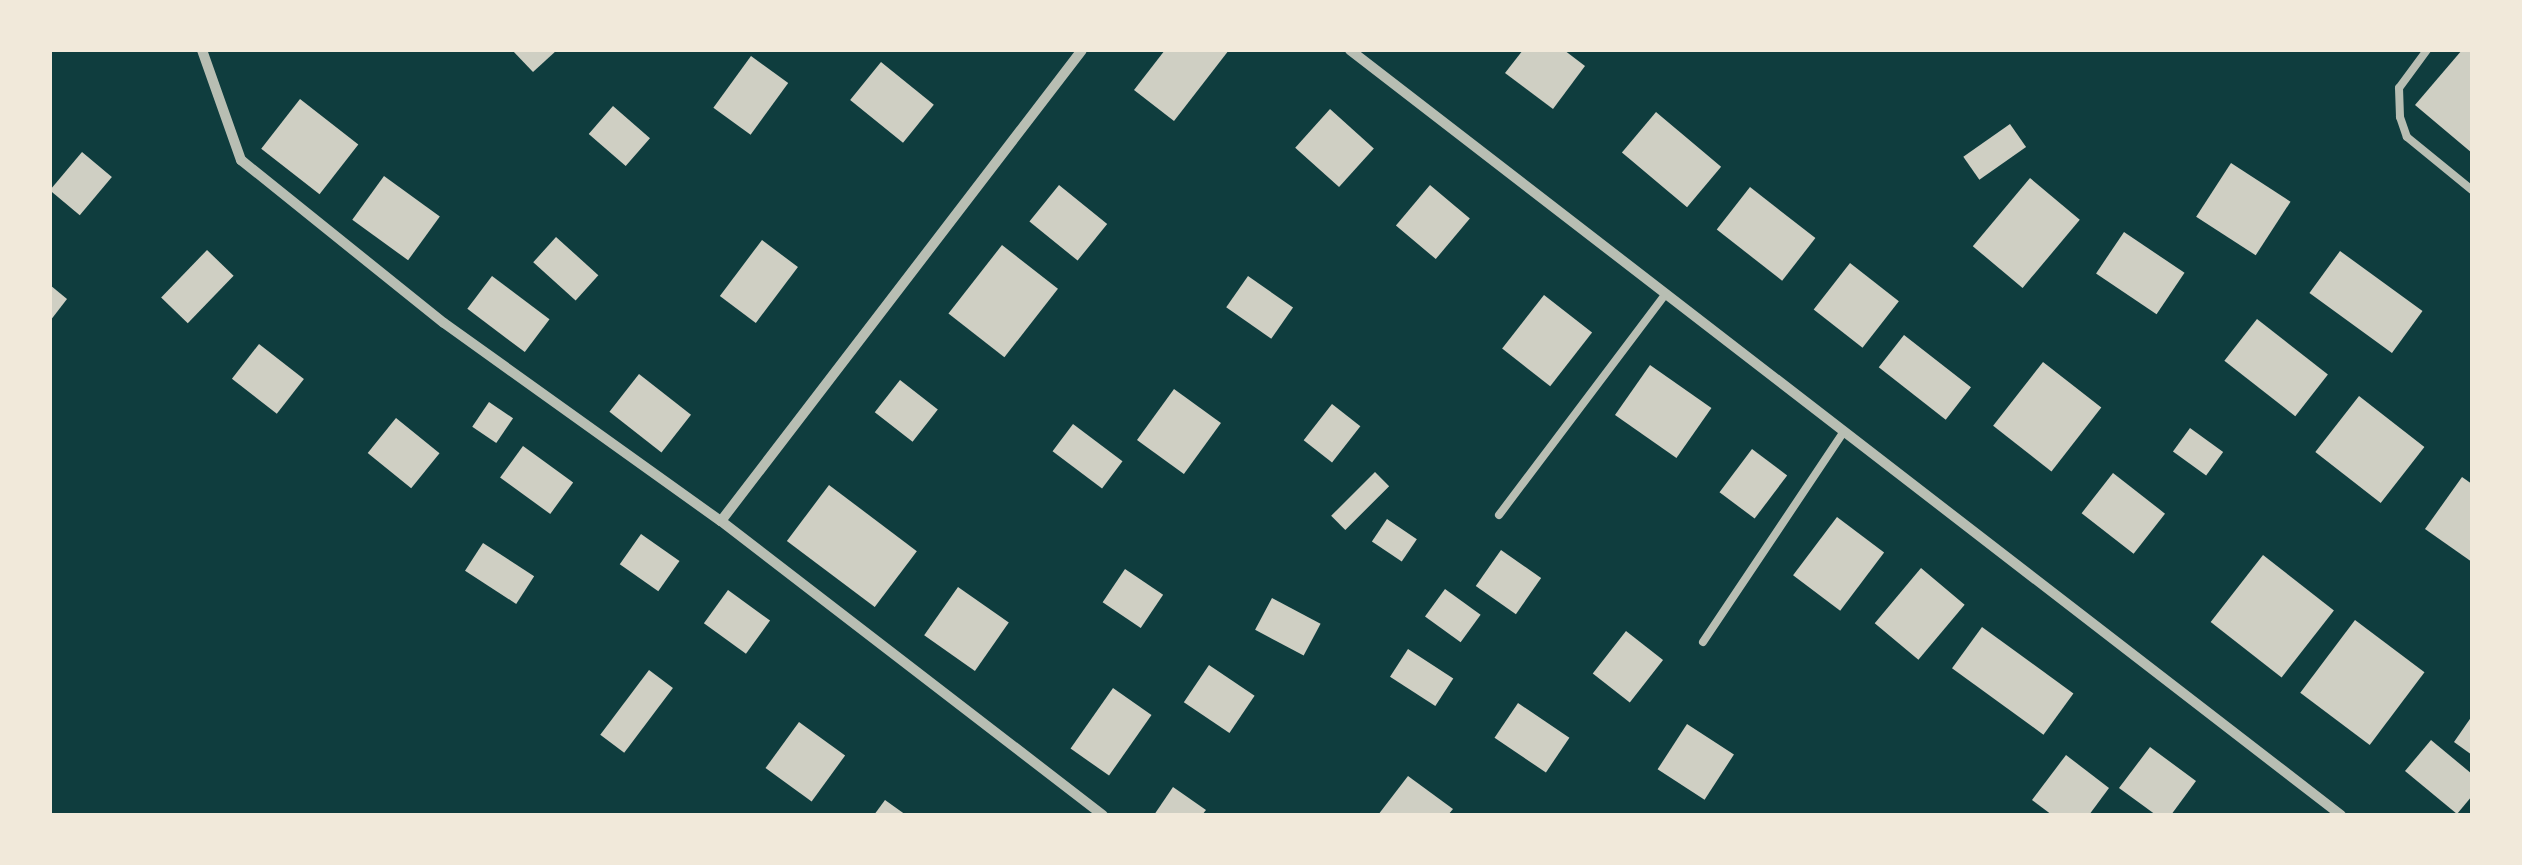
<!DOCTYPE html>
<style>
body{margin:0}
#map{position:relative;width:2522px;height:865px;overflow:hidden;background:#0f3d3e;font-family:Rubik,sans-serif}
div>[style]{position:absolute}
.building>*{inset:0;background:#cfcfc3;transform-origin:0 0}
.service>*{height:8px;margin:-4px;padding:0 4px;transform-origin:4px;border-radius:4px;background:#b8beb3}
.minor>*{height:10px;margin:-5px;padding:0 5px;transform-origin:5px;border-radius:5px;background:#b8beb3}
span{translate:-50% -50%;white-space:nowrap;text-align:center;line-height:1.15;-webkit-text-stroke:10px #f1e9da;paint-order:stroke}
.frame{position:absolute;inset:0;border:52px solid #f1e9da;pointer-events:none}
</style>
<div id="map">
<div class="building">
<i style="clip-path:polygon(512px 50px,557px 50px,533px 72px)"></i>
<i style="clip-path:polygon(1165px 50px,1229px 50px,1174px 121px,1134px 90px)"></i>
<i style="clip-path:polygon(1523px 50px,1564px 50px,1585px 66px,1553px 109px,1505px 73px)"></i>
<i style="clip-path:polygon(2462px 50px,2472px 50px,2472px 153px,2415px 105px)"></i>
<i style="left:751px;top:56px;width:46px;height:64px;rotate:36deg"></i>
<i style="left:881px;top:62px;width:68px;height:49px;rotate:39deg"></i>
<i style="left:300px;top:99px;width:74px;height:63px;rotate:38deg"></i>
<i style="left:613px;top:106px;width:49px;height:37px;rotate:41deg"></i>
<i style="left:1330px;top:109px;width:59px;height:52px;rotate:42deg"></i>
<i style="left:1656px;top:112px;width:85px;height:53px;rotate:40deg"></i>
<i style="left:2010px;top:124px;width:28px;height:57px;rotate:55deg"></i>
<i style="left:82px;top:152px;width:39px;height:50px;rotate:40deg"></i>
<i style="left:2231px;top:163px;width:71px;height:64px;rotate:33deg"></i>
<i style="left:384px;top:176px;width:69px;height:54px;rotate:36deg"></i>
<i style="left:2030px;top:178px;width:65px;height:89px;rotate:40deg"></i>
<i style="left:1059px;top:185px;width:62px;height:47px;rotate:39deg"></i>
<i style="left:1430px;top:185px;width:52px;height:53px;rotate:40deg"></i>
<i style="left:1750px;top:187px;width:83px;height:54px;rotate:38deg"></i>
<i style="left:2124px;top:232px;width:73px;height:50px;rotate:34deg"></i>
<i style="left:556px;top:237px;width:57px;height:34px;rotate:42deg"></i>
<i style="left:762px;top:240px;width:45px;height:70px;rotate:37deg"></i>
<i style="left:1002px;top:245px;width:71px;height:87px;rotate:38deg"></i>
<i style="left:207px;top:250px;width:37px;height:66px;rotate:44deg"></i>
<i style="left:2340px;top:251px;width:102px;height:52px;rotate:36deg"></i>
<i style="left:1850px;top:263px;width:62px;height:59px;rotate:38deg"></i>
<i style="left:492px;top:276px;width:72px;height:41px;rotate:37deg"></i>
<i style="left:1248px;top:276px;width:55px;height:38px;rotate:35deg"></i>
<i style="clip-path:polygon(50px 285px,67px 299px,50px 321px)"></i>
<i style="left:1544px;top:295px;width:61px;height:68px;rotate:38deg"></i>
<i style="left:2257px;top:319px;width:90px;height:53px;rotate:38deg"></i>
<i style="left:1904px;top:335px;width:85px;height:41px;rotate:38deg"></i>
<i style="left:259px;top:344px;width:57px;height:44px;rotate:38deg"></i>
<i style="left:2043px;top:362px;width:74px;height:81px;rotate:38deg"></i>
<i style="left:1650px;top:365px;width:75px;height:61px;rotate:35deg"></i>
<i style="left:639px;top:374px;width:66px;height:48px;rotate:38deg"></i>
<i style="left:900px;top:380px;width:48px;height:41px;rotate:38deg"></i>
<i style="left:1174px;top:389px;width:58px;height:63px;rotate:36deg"></i>
<i style="left:2359px;top:396px;width:83px;height:71px;rotate:38deg"></i>
<i style="left:489px;top:402px;width:29px;height:30px;rotate:34deg"></i>
<i style="left:1332px;top:404px;width:36px;height:46px;rotate:38deg"></i>
<i style="left:396px;top:418px;width:56px;height:45px;rotate:39deg"></i>
<i style="left:1073px;top:424px;width:62px;height:34px;rotate:37deg"></i>
<i style="left:2190px;top:428px;width:41px;height:29px;rotate:36deg"></i>
<i style="left:523px;top:446px;width:62px;height:39px;rotate:36deg"></i>
<i style="left:1752px;top:449px;width:44px;height:54px;rotate:37deg"></i>
<i style="left:1375px;top:472px;width:20px;height:62px;rotate:45deg"></i>
<i style="left:2113px;top:473px;width:66px;height:51px;rotate:38deg"></i>
<i style="clip-path:polygon(2462px 477px,2472px 484px,2472px 562px,2425px 529px)"></i>
<i style="left:829px;top:485px;width:110px;height:70px;rotate:37deg"></i>
<i style="left:1837px;top:517px;width:59px;height:73px;rotate:37deg"></i>
<i style="left:1387px;top:519px;width:36px;height:27px;rotate:34deg"></i>
<i style="left:641px;top:534px;width:47px;height:37px;rotate:35deg"></i>
<i style="left:483px;top:543px;width:61px;height:33px;rotate:33deg"></i>
<i style="left:1501px;top:550px;width:49px;height:44px;rotate:35deg"></i>
<i style="left:2263px;top:555px;width:90px;height:85px;rotate:38deg"></i>
<i style="left:1921px;top:568px;width:57px;height:72px;rotate:40deg"></i>
<i style="left:1125px;top:569px;width:46px;height:40px;rotate:34deg"></i>
<i style="left:958px;top:587px;width:62px;height:59px;rotate:35deg"></i>
<i style="left:1445px;top:589px;width:44px;height:34px;rotate:36deg"></i>
<i style="left:728px;top:590px;width:52px;height:41px;rotate:36deg"></i>
<i style="left:1272px;top:598px;width:55px;height:36px;rotate:28deg"></i>
<i style="left:2355px;top:620px;width:87px;height:91px;rotate:37deg"></i>
<i style="left:1982px;top:627px;width:113px;height:51px;rotate:36deg"></i>
<i style="left:1626px;top:631px;width:47px;height:54px;rotate:38deg"></i>
<i style="left:1408px;top:649px;width:54px;height:33px;rotate:33deg"></i>
<i style="left:1209px;top:665px;width:55px;height:45px;rotate:34deg"></i>
<i style="left:649px;top:670px;width:30px;height:81px;rotate:37deg"></i>
<i style="left:1113px;top:688px;width:47px;height:74px;rotate:35deg"></i>
<i style="left:1518px;top:703px;width:62px;height:42px;rotate:34deg"></i>
<i style="clip-path:polygon(2472px 716px,2472px 755px,2454px 742px)"></i>
<i style="left:799px;top:722px;width:57px;height:57px;rotate:36deg"></i>
<i style="left:1687px;top:724px;width:56px;height:54px;rotate:33deg"></i>
<i style="clip-path:polygon(2431px 740px,2472px 774px,2472px 796px,2457px 814px,2405px 771px)"></i>
<i style="clip-path:polygon(2150px 747px,2196px 781px,2171px 815px,2156px 815px,2119px 788px)"></i>
<i style="clip-path:polygon(2066px 755px,2109px 788px,2089px 815px,2052px 815px,2032px 800px)"></i>
<i style="clip-path:polygon(1408px 776px,1453px 809px,1448px 815px,1378px 815px)"></i>
<i style="clip-path:polygon(1173px 787px,1206px 810px,1202px 815px,1154px 815px)"></i>
<i style="clip-path:polygon(885px 800px,906px 815px,874px 815px)"></i>
</div>
<div class="service">
<i style="left:2427px;top:50px;width:47px;rotate:126.4deg"></i>
<i style="left:2399px;top:88px;width:29px;rotate:88deg"></i>
<i style="left:2400px;top:117px;width:21px;rotate:71deg"></i>
<i style="left:2407px;top:137px;width:84px;rotate:39.2deg"></i>
<i style="left:1499px;top:515px;width:276px;rotate:-53deg"></i>
<i style="left:1703px;top:642px;width:252px;rotate:-56.2deg"></i>
</div>
<div class="minor">
<i style="left:202px;top:50px;width:117px;rotate:70.5deg"></i>
<i style="left:241px;top:160px;width:260px;rotate:38.8deg"></i>
<i style="left:444px;top:323px;width:340px;rotate:35.6deg"></i>
<i style="left:721px;top:521px;width:482px;rotate:37.6deg"></i>
<i style="left:1350px;top:50px;width:1252px;rotate:37.67deg"></i>
<i style="left:721px;top:521px;width:593px;rotate:-52.53deg"></i>
</div>
<div class="frame"></div>
</div>
